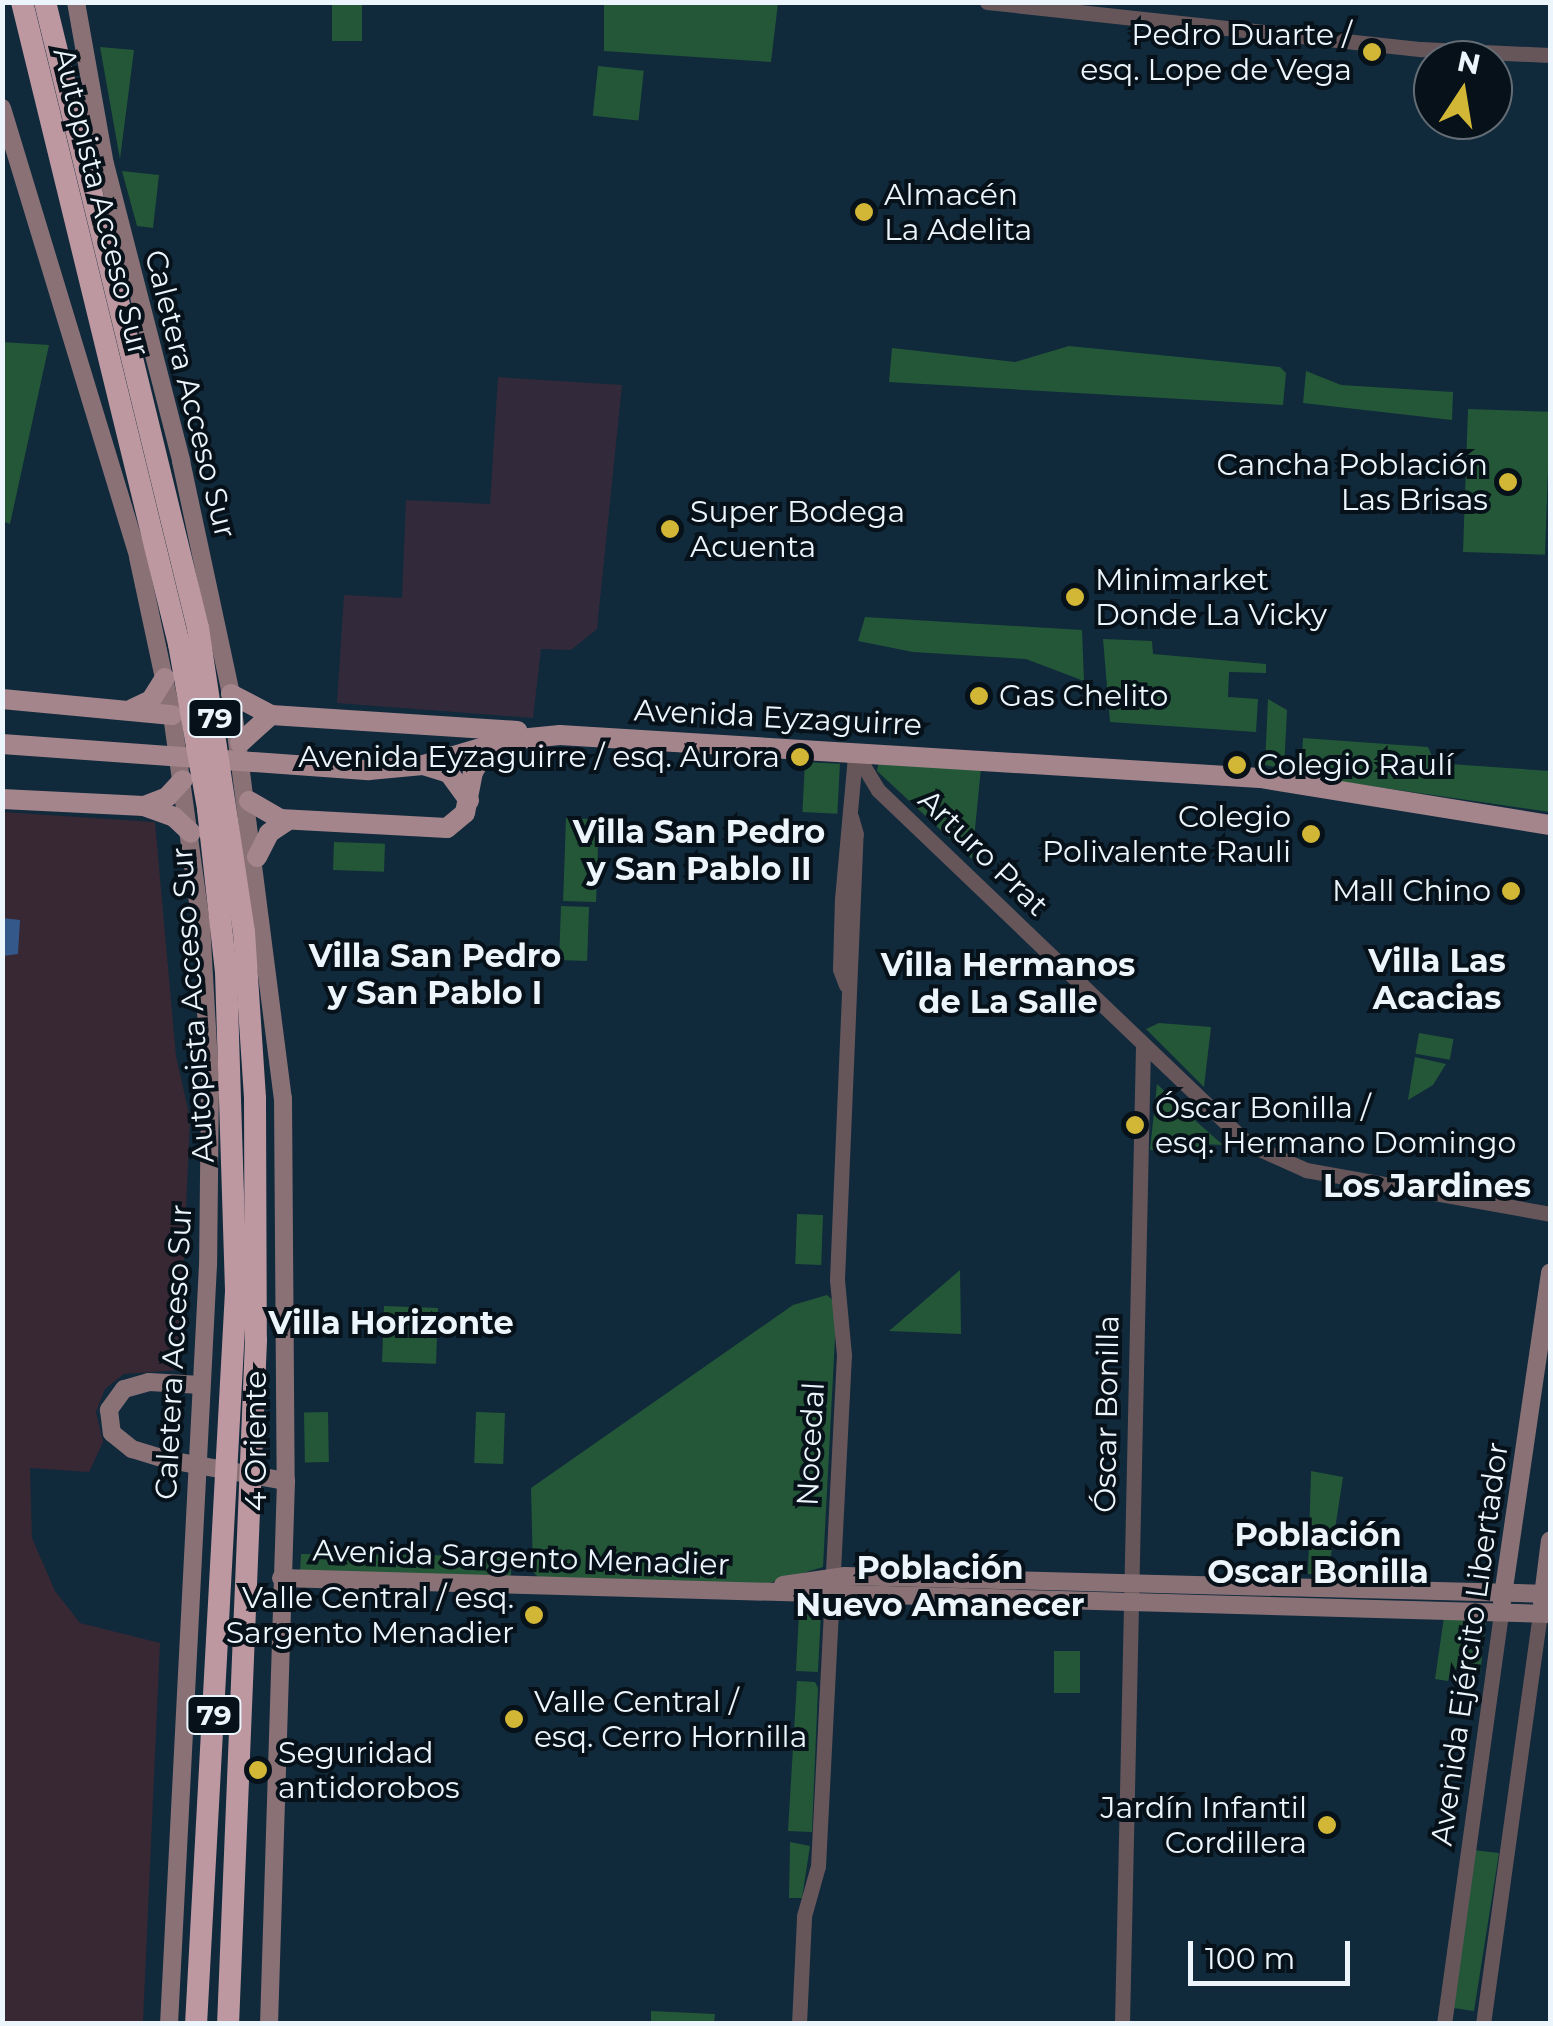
<!DOCTYPE html>
<meta charset="utf-8">
<style>
body{margin:0}
#map{position:relative;width:1553px;height:2026px;overflow:hidden;background:#10293b;font-family:Montserrat,sans-serif}
div>[style]{position:absolute}
.industrial>*{inset:0;background:#372834}
.medical>*{inset:0;background:#322a3a}
.green>*{inset:0;background:#245738;transform-origin:0 0}
.water>*{inset:0;background:#35588b}
.tertiary>*{height:15px;margin:-7.5px;padding:0 7.5px;transform-origin:7.5px;border-radius:7.5px;background:#66565a}
.secondary>*{height:18px;margin:-9px;padding:0 9px;transform-origin:9px;border-radius:9px;background:#897176}
.primary>*{height:20px;margin:-10px;padding:0 10px;transform-origin:10px;border-radius:10px;background:#a5858c}
.motorway>*{height:22px;margin:-11px;padding:0 11px;transform-origin:11px;border-radius:11px;background:#bd98a0}
.dots>*{width:28px;height:28px;translate:-50% -50%;box-sizing:border-box;border:5px solid #071119;border-radius:50%}
span{translate:-50% -50%;white-space:nowrap;text-align:center;line-height:1.15;-webkit-text-stroke:8px #071119;paint-order:stroke}
.shield-label span{padding:2px 8px;background:#071119;border:2px solid;border-radius:8px;-webkit-text-stroke-width:0}
.shield-label{font-size:28px;color:#ecf5fc;font-weight:700}
.poi-label{font-size:30px;color:#ecf5fc}
.right{translate:-100% -50%;text-align:right}
.left{translate:0 -50%;text-align:left}
.street-label{font-size:30px;color:#ecf5fc}
.neighbourhood-label{font-size:32px;color:#ecf5fc;font-weight:700}
.frame{position:absolute;inset:0;border:5px solid #ecf5fc;pointer-events:none}
.north{position:absolute;left:1413px;top:40px;width:100px;height:100px;box-sizing:border-box;background:#071119;border:2px solid #636c74;border-radius:50%;rotate:12deg;font-size:28px;font-weight:700;line-height:40px;text-align:center;color:#ecf5fc}
.north::after{content:'';display:block;margin:auto;width:35px;height:45px;background:#d2b635;clip-path:polygon(50% 0,100% 100%,50% 72%,0 100%)}
.scale{position:absolute;left:1188px;top:1941px;width:162px;height:45px;box-sizing:border-box;border:5px solid #ecf5fc;border-top:0;padding-left:12px;font-size:30px;line-height:35px;white-space:nowrap;color:#ecf5fc;-webkit-text-stroke:8px #071119;paint-order:stroke}
</style>
<div id="map">
<div class="industrial">
<i style="clip-path:polygon(3px 812px,155px 822px,176px 1056px,190px 1118px,179px 1370px,124px 1374px,105px 1389px,96px 1412px,103px 1442px,89px 1472px,30px 1468px,32px 1538px,55px 1591px,80px 1623px,160px 1643px,143px 2023px,3px 2024px)"></i>
</div>
<div class="medical">
<i style="clip-path:polygon(498px 377px,622px 385px,597px 629px,571px 650px,541px 649px,533px 718px,337px 703px,344px 595px,402px 598px,406px 500px,490px 504px)"></i>
</div>
<div class="green">
<i style="left:332px;top:3px;width:30px;height:38px"></i>
<i style="clip-path:polygon(604px 3px,778px 3px,771px 62px,604px 51px)"></i>
<i style="clip-path:polygon(100px 47px,134px 50px,120px 159px)"></i>
<i style="left:598px;top:66px;width:46px;height:50px;rotate:6deg"></i>
<i style="clip-path:polygon(122px 171px,159px 175px,153px 228px,137px 226px)"></i>
<i style="clip-path:polygon(2px 342px,49px 345px,10px 524px,2px 521px)"></i>
<i style="clip-path:polygon(1069px 346px,1280px 367px,1286px 373px,1283px 405px,889px 382px,892px 348px,1015px 362px)"></i>
<i style="clip-path:polygon(1306px 371px,1341px 385px,1453px 392px,1452px 420px,1303px 403px)"></i>
<i style="left:1468px;top:409px;width:82px;height:143px;rotate:2deg"></i>
<i style="clip-path:polygon(865px 617px,1082px 630px,1084px 681px,1026px 659px,913px 652px,858px 641px)"></i>
<i style="clip-path:polygon(1103px 639px,1152px 641px,1153px 654px,1266px 664px,1266px 673px,1229px 672px,1228px 697px,1258px 699px,1256px 732px,1110px 722px)"></i>
<i style="clip-path:polygon(1268px 699px,1287px 710px,1284px 769px,1265px 765px)"></i>
<i style="clip-path:polygon(1303px 738px,1428px 747px,1435px 763px,1550px 771px,1550px 812px,1301px 776px)"></i>
<i style="left:805px;top:762px;width:35px;height:50px;rotate:3deg"></i>
<i style="clip-path:polygon(879px 762px,981px 768px,972px 859px,877px 771px)"></i>
<i style="left:566px;top:818px;width:33px;height:83px;rotate:2deg"></i>
<i style="left:334px;top:842px;width:51px;height:28px;rotate:2deg"></i>
<i style="left:561px;top:906px;width:28px;height:54px;rotate:2deg"></i>
<i style="clip-path:polygon(1159px 1023px,1211px 1027px,1204px 1087px,1146px 1029px)"></i>
<i style="left:1419px;top:1033px;width:35px;height:21px;rotate:10deg"></i>
<i style="clip-path:polygon(1415px 1057px,1446px 1064px,1433px 1085px,1408px 1100px)"></i>
<i style="clip-path:polygon(1157px 1084px,1198px 1123px,1223px 1145px,1202px 1144px,1201px 1152px,1150px 1150px)"></i>
<i style="left:797px;top:1214px;width:26px;height:50px;rotate:2deg"></i>
<i style="clip-path:polygon(960px 1270px,961px 1334px,889px 1331px)"></i>
<i style="clip-path:polygon(827px 1295px,835px 1302px,835px 1338px,823px 1567px,756px 1587px,540px 1579px,533px 1572px,531px 1488px,793px 1305px)"></i>
<i style="left:384px;top:1306px;width:54px;height:56px;rotate:2deg"></i>
<i style="left:328px;top:1412px;width:50px;height:24px;rotate:89deg"></i>
<i style="left:476px;top:1412px;width:29px;height:51px;rotate:2deg"></i>
<i style="clip-path:polygon(1311px 1471px,1343px 1477px,1328px 1575px,1308px 1574px)"></i>
<i style="clip-path:polygon(301px 1554px,511px 1556px,511px 1580px,300px 1573px)"></i>
<i style="left:799px;top:1613px;width:22px;height:58px;rotate:3deg"></i>
<i style="clip-path:polygon(1444px 1617px,1486px 1621px,1480px 1674px,1451px 1670px,1448px 1681px,1435px 1679px)"></i>
<i style="left:1054px;top:1651px;width:26px;height:42px"></i>
<i style="clip-path:polygon(797px 1681px,815px 1682px,818px 1688px,812px 1832px,788px 1831px)"></i>
<i style="clip-path:polygon(790px 1842px,810px 1846px,802px 1898px,789px 1898px)"></i>
<i style="clip-path:polygon(1473px 1850px,1499px 1853px,1474px 2011px,1453px 2008px)"></i>
<i style="clip-path:polygon(651px 2011px,715px 2014px,714px 2023px,651px 2023px)"></i>
</div>
<div class="water">
<i style="clip-path:polygon(2px 918px,20px 920px,18px 954px,3px 956px)"></i>
</div>
<div class="tertiary">
<i style="left:987px;top:2px;width:437px;rotate:6.2deg"></i>
<i style="left:1421px;top:49px;width:129px;rotate:2.7deg"></i>
<i style="left:855px;top:752px;width:44px;rotate:58.8deg"></i>
<i style="left:878px;top:790px;width:512px;rotate:43.73deg"></i>
<i style="left:1248px;top:1144px;width:64px;rotate:24.1deg"></i>
<i style="left:1306px;top:1170px;width:248px;rotate:10.2deg"></i>
<i style="left:846px;top:985px;width:17px;rotate:-111deg"></i>
<i style="left:840px;top:969px;width:70px;rotate:-88.4deg"></i>
<i style="left:842px;top:899px;width:144px;rotate:-84.8deg"></i>
<i style="left:799px;top:2024px;width:108px;rotate:-87.3deg"></i>
<i style="left:804px;top:1916px;width:52px;rotate:-74.4deg"></i>
<i style="left:818px;top:1866px;width:512px;rotate:-87.09deg"></i>
<i style="left:844px;top:1355px;width:76px;rotate:-95.3deg"></i>
<i style="left:837px;top:1279px;width:445px;rotate:-87.6deg"></i>
<i style="left:856px;top:834px;width:18px;rotate:-106deg"></i>
<i style="left:1122px;top:2024px;width:979px;rotate:-88.77deg"></i>
<i style="left:1444px;top:2024px;width:415px;rotate:-82.1deg"></i>
<i style="left:1483px;top:2024px;width:414px;rotate:-82.1deg"></i>
</div>
<div class="secondary">
<i style="left:76px;top:2px;width:165px;rotate:79.9deg"></i>
<i style="left:105px;top:164px;width:307px;rotate:75.6deg"></i>
<i style="left:181px;top:461px;width:238px;rotate:77.9deg"></i>
<i style="left:231px;top:694px;width:407px;rotate:82.7deg"></i>
<i style="left:283px;top:1098px;width:383px;rotate:89.6deg"></i>
<i style="left:286px;top:1481px;width:543px;rotate:91.79deg"></i>
<i style="left:2px;top:108px;width:469px;rotate:73.1deg"></i>
<i style="left:138px;top:557px;width:162px;rotate:77.9deg"></i>
<i style="left:172px;top:715px;width:211px;rotate:82.1deg"></i>
<i style="left:201px;top:924px;width:158px;rotate:86.7deg"></i>
<i style="left:210px;top:1082px;width:183px;rotate:90.6deg"></i>
<i style="left:208px;top:1265px;width:760px;rotate:92.94deg"></i>
<i style="left:201px;top:1385px;width:52px;rotate:-176.7deg"></i>
<i style="left:149px;top:1382px;width:26px;rotate:164deg"></i>
<i style="left:124px;top:1389px;width:26px;rotate:126deg"></i>
<i style="left:109px;top:1410px;width:23px;rotate:83deg"></i>
<i style="left:112px;top:1433px;width:26px;rotate:39deg"></i>
<i style="left:132px;top:1449px;width:39px;rotate:17deg"></i>
<i style="left:169px;top:1460px;width:119px;rotate:10.2deg"></i>
<i style="left:281px;top:1578px;width:1270px;rotate:1.62deg"></i>
<i style="left:783px;top:1585px;width:63px;rotate:-8.3deg"></i>
<i style="left:845px;top:1576px;width:705px;rotate:1.46deg"></i>
<i style="left:1502px;top:1602px;width:333px;rotate:-81.7deg"></i>
<i style="left:1542px;top:1604px;width:64px;rotate:-82.9deg"></i>
</div>
<div class="primary">
<i style="left:231px;top:694px;width:45px;rotate:27.7deg"></i>
<i style="left:271px;top:715px;width:247px;rotate:3.7deg"></i>
<i style="left:2px;top:699px;width:171px;rotate:5.4deg"></i>
<i style="left:132px;top:709px;width:21px;rotate:-25deg"></i>
<i style="left:151px;top:700px;width:26px;rotate:-58deg"></i>
<i style="left:240px;top:743px;width:42px;rotate:-42.1deg"></i>
<i style="left:2px;top:744px;width:368px;rotate:4.1deg"></i>
<i style="left:369px;top:770px;width:54px;rotate:-5.3deg"></i>
<i style="left:423px;top:765px;width:89px;rotate:-16.4deg"></i>
<i style="left:508px;top:740px;width:52px;rotate:-5.5deg"></i>
<i style="left:560px;top:735px;width:701px;rotate:3.52deg"></i>
<i style="left:1260px;top:778px;width:294px;rotate:9.2deg"></i>
<i style="left:423px;top:765px;width:27px;rotate:17deg"></i>
<i style="left:449px;top:773px;width:34px;rotate:54deg"></i>
<i style="left:2px;top:799px;width:142px;rotate:2.8deg"></i>
<i style="left:144px;top:806px;width:32px;rotate:20deg"></i>
<i style="left:174px;top:817px;width:23px;rotate:43deg"></i>
<i style="left:249px;top:801px;width:36px;rotate:30deg"></i>
<i style="left:280px;top:819px;width:167px;rotate:3.1deg"></i>
<i style="left:447px;top:828px;width:23px;rotate:-40deg"></i>
<i style="left:465px;top:813px;width:42px;rotate:-79deg"></i>
<i style="left:473px;top:772px;width:31px;rotate:-59deg"></i>
<i style="left:144px;top:806px;width:25px;rotate:-21deg"></i>
<i style="left:167px;top:797px;width:23px;rotate:-47deg"></i>
<i style="left:257px;top:857px;width:27px;rotate:-63deg"></i>
<i style="left:269px;top:833px;width:23px;rotate:-34deg"></i>
</div>
<div class="motorway">
<i style="left:22px;top:2px;width:661px;rotate:76.26deg"></i>
<i style="left:179px;top:644px;width:168px;rotate:80deg"></i>
<i style="left:208px;top:809px;width:164px;rotate:83.7deg"></i>
<i style="left:226px;top:972px;width:319px;rotate:88.2deg"></i>
<i style="left:236px;top:1291px;width:734px;rotate:93.12deg"></i>
<i style="left:45px;top:2px;width:644px;rotate:76.27deg"></i>
<i style="left:198px;top:628px;width:307px;rotate:81.4deg"></i>
<i style="left:244px;top:932px;width:167px;rotate:86.2deg"></i>
<i style="left:255px;top:1099px;width:241px;rotate:89.8deg"></i>
<i style="left:256px;top:1340px;width:685px;rotate:92.34deg"></i>
</div>
<div class="dots">
<i style="left:1372px;top:52px;background:#d2b635"></i>
<i style="left:864px;top:212px;background:#d2b635"></i>
<i style="left:1508px;top:482px;background:#d2b635"></i>
<i style="left:670px;top:529px;background:#d2b635"></i>
<i style="left:1075px;top:597px;background:#d2b635"></i>
<i style="left:979px;top:696px;background:#d2b635"></i>
<i style="left:800px;top:757px;background:#d2b635"></i>
<i style="left:1237px;top:765px;background:#d2b635"></i>
<i style="left:1311px;top:834px;background:#d2b635"></i>
<i style="left:1511px;top:891px;background:#d2b635"></i>
<i style="left:1135px;top:1125px;background:#d2b635"></i>
<i style="left:534px;top:1615px;background:#d2b635"></i>
<i style="left:514px;top:1719px;background:#d2b635"></i>
<i style="left:258px;top:1770px;background:#d2b635"></i>
<i style="left:1327px;top:1825px;background:#d2b635"></i>
</div>
<div class="shield-label">
<span style="left:215px;top:718px">79</span>
<span style="left:214px;top:1715px">79</span>
</div>
<div class="poi-label">
<span class="right" style="left:1352px;top:52px">Pedro Duarte /<br>esq. Lope de Vega</span>
<span class="left" style="left:884px;top:212px">Almacén<br>La Adelita</span>
<span class="right" style="left:1488px;top:482px">Cancha Población<br>Las Brisas</span>
<span class="left" style="left:690px;top:529px">Super Bodega<br>Acuenta</span>
<span class="left" style="left:1095px;top:597px">Minimarket<br>Donde La Vicky</span>
<span class="left" style="left:999px;top:696px">Gas Chelito</span>
<span class="right" style="left:780px;top:757px">Avenida Eyzaguirre / esq. Aurora</span>
<span class="left" style="left:1257px;top:765px">Colegio Raulí</span>
<span class="right" style="left:1291px;top:834px">Colegio<br>Polivalente Rauli</span>
<span class="right" style="left:1491px;top:891px">Mall Chino</span>
<span class="left" style="left:1155px;top:1125px">Óscar Bonilla /<br>esq. Hermano Domingo</span>
<span class="right" style="left:514px;top:1615px">Valle Central / esq.<br>Sargento Menadier</span>
<span class="left" style="left:534px;top:1719px">Valle Central /<br>esq. Cerro Hornilla</span>
<span class="left" style="left:278px;top:1770px">Seguridad<br>antidorobos</span>
<span class="right" style="left:1307px;top:1825px">Jardín Infantil<br>Cordillera</span>
</div>
<div class="street-label">
<span style="left:101px;top:202px;rotate:76deg">Autopista Acceso Sur</span>
<span style="left:190px;top:394px;rotate:76deg">Caletera Acceso Sur</span>
<span style="left:778px;top:718px;rotate:3deg">Avenida Eyzaguirre</span>
<span style="left:983px;top:853px;rotate:44deg">Arturo Prat</span>
<span style="left:193px;top:1005px;rotate:-94deg">Autopista Acceso Sur</span>
<span style="left:174px;top:1352px;rotate:-87deg">Caletera Acceso Sur</span>
<span style="left:1107px;top:1414px;rotate:-89deg">Óscar Bonilla</span>
<span style="left:256px;top:1441px;rotate:-90deg">4 Oriente</span>
<span style="left:811px;top:1444px;rotate:-87deg">Nocedal</span>
<span style="left:521px;top:1558px;rotate:2deg">Avenida Sargento Menadier</span>
<span style="left:1470px;top:1644px;rotate:-82deg">Avenida Ejército Libertador</span>
</div>
<div class="neighbourhood-label">
<span style="left:699px;top:851px">Villa San Pedro<br>y San Pablo II</span>
<span style="left:435px;top:975px">Villa San Pedro<br>y San Pablo I</span>
<span style="left:1437px;top:980px">Villa Las<br>Acacias</span>
<span style="left:1008px;top:984px">Villa Hermanos<br>de La Salle</span>
<span style="left:1427px;top:1186px">Los Jardines</span>
<span style="left:391px;top:1323px">Villa Horizonte</span>
<span style="left:1318px;top:1554px">Población<br>Oscar Bonilla</span>
<span style="left:940px;top:1587px">Población<br>Nuevo Amanecer</span>
</div>
<div class="frame"></div>
<div class="north">N</div>
<div class="scale">100 m</div>
</div>
